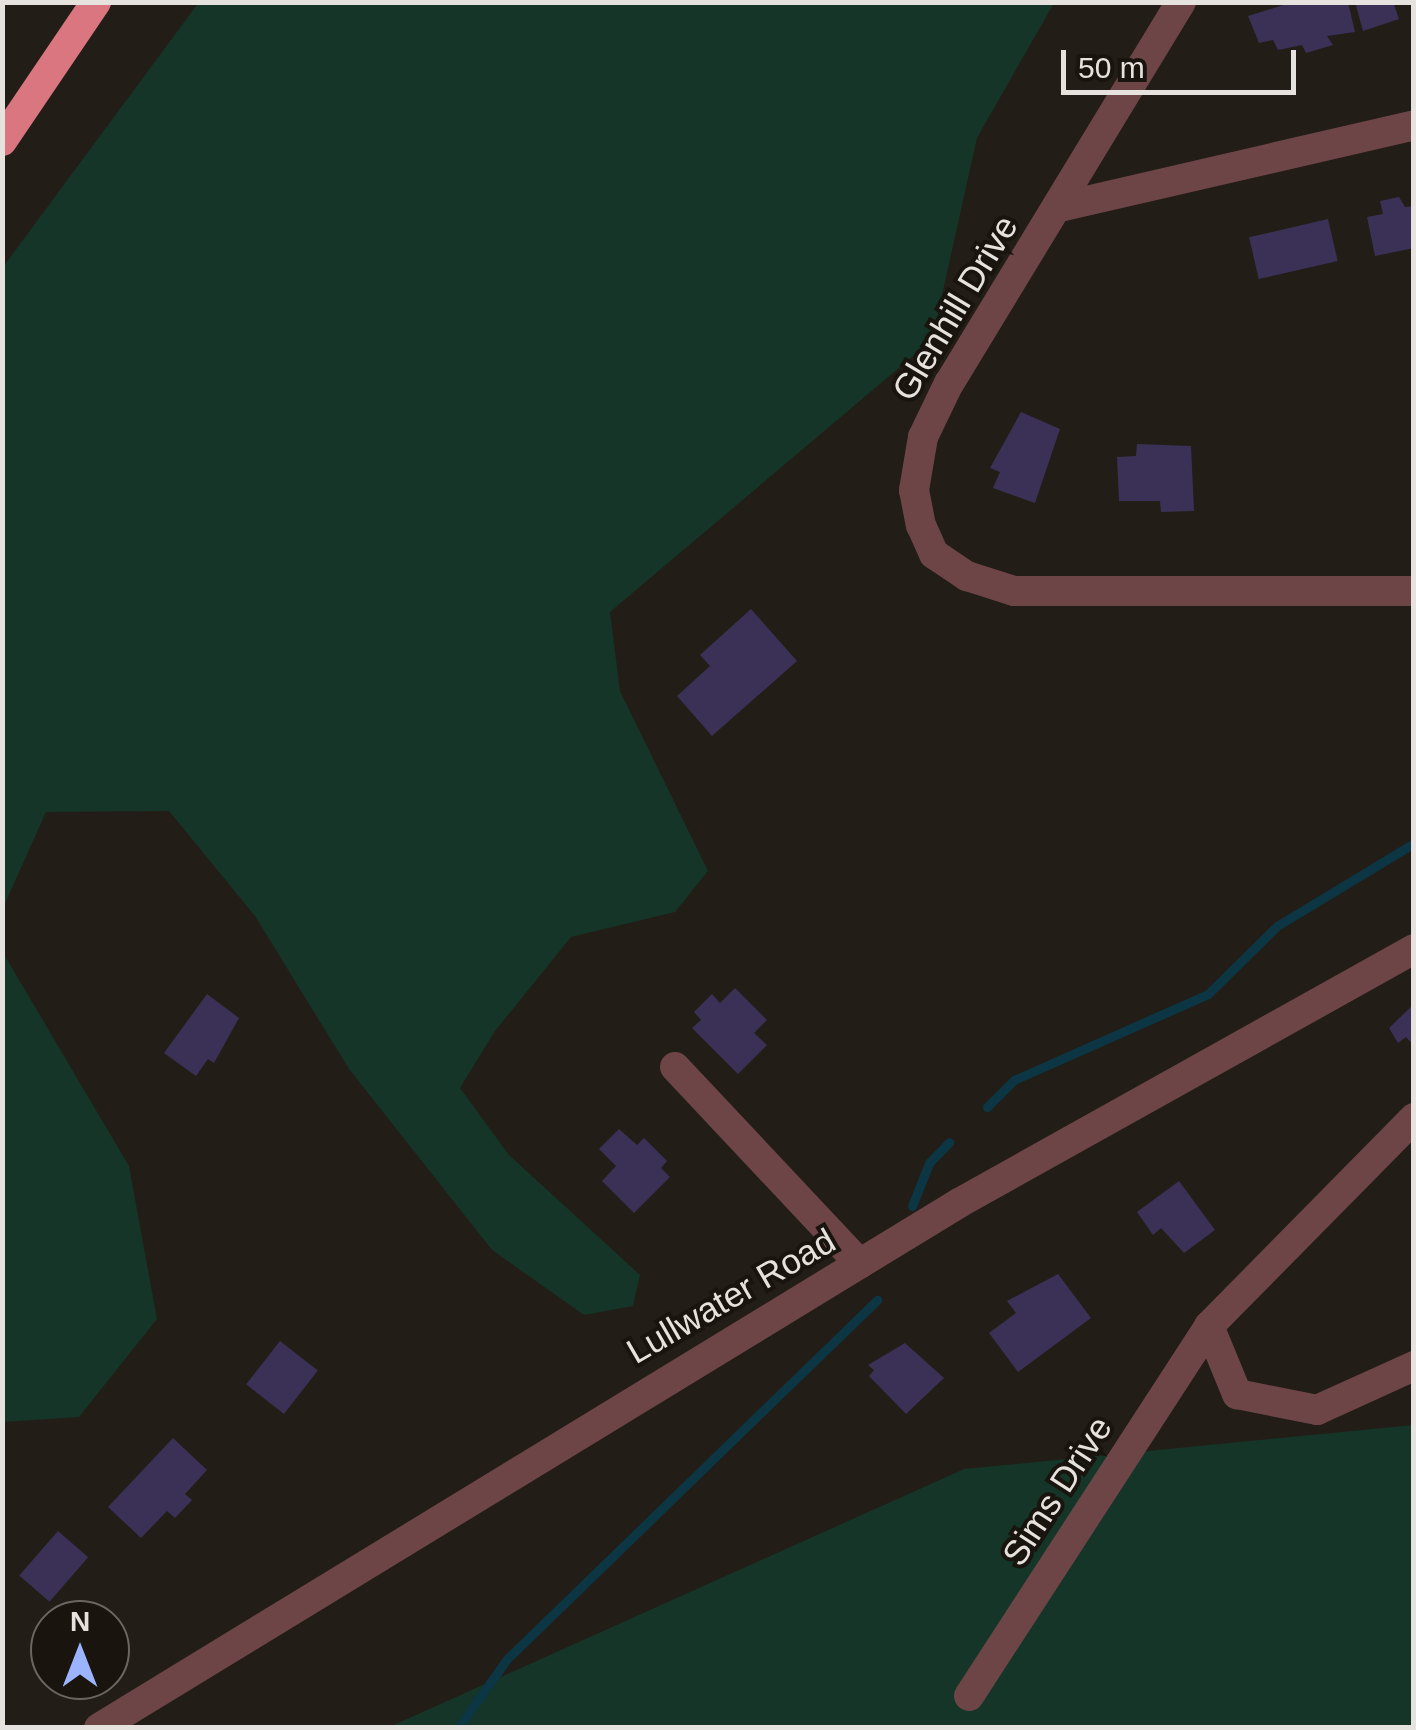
<!DOCTYPE html>
<style>
body{margin:0}
#map{position:relative;width:1416px;height:1730px;overflow:hidden;background:#231d17;font-family:Arial,sans-serif}
div>[style]{position:absolute}
.green>*{inset:0;background:#143527}
.stream>*{height:9px;margin:-4.5px;padding:0 4.5px;transform-origin:4.5px;border-radius:4.5px;background:#0c3644}
.building>*{inset:0;background:#3b3156;transform-origin:0 0}
.street>*{height:30px;margin:-15px;padding:0 15px;transform-origin:15px;border-radius:15px;background:#6d4547}
.highway>*{height:30px;margin:-15px;padding:0 15px;transform-origin:15px;border-radius:15px;background:#d9767f}
span{translate:-50% -50%;white-space:nowrap;text-align:center;line-height:1.15;-webkit-text-stroke:8px #19140e;paint-order:stroke}
.street-label{font-size:35px;color:#e6e2de}
.frame{position:absolute;inset:0;border:5px solid #e6e2de;pointer-events:none}
.north{position:absolute;left:30px;top:1600px;width:100px;height:100px;box-sizing:border-box;background:#19140e;border:2px solid #6b6661;border-radius:50%;rotate:0deg;font-size:28px;font-weight:700;line-height:40px;text-align:center;color:#e6e2de}
.north::after{content:'';display:block;margin:auto;width:35px;height:45px;background:#9cb4fd;clip-path:polygon(50% 0,100% 100%,50% 72%,0 100%)}
.scale{position:absolute;left:1061px;top:50px;width:235px;height:45px;box-sizing:border-box;border:5px solid #e6e2de;border-top:0;padding-left:12px;font-size:30px;line-height:35px;white-space:nowrap;color:#e6e2de;-webkit-text-stroke:8px #19140e;paint-order:stroke}
</style>
<div id="map">
<div class="green">
<i style="clip-path:polygon(199px 2px,1054px 3px,977px 138px,932px 340px,610px 612px,620px 691px,708px 871px,675px 912px,571px 937px,495px 1031px,460px 1088px,509px 1155px,640px 1275px,633px 1306px,584px 1315px,492px 1250px,349px 1069px,255px 916px,169px 811px,46px 812px,3px 908px,3px 267px)"></i>
<i style="clip-path:polygon(2px 951px,129px 1166px,157px 1319px,79px 1417px,3px 1422px)"></i>
<i style="clip-path:polygon(1413px 1425px,1414px 1722px,1408px 1727px,387px 1728px,964px 1469px)"></i>
</div>
<div class="stream">
<i style="left:987px;top:1107px;width:38px;rotate:-45deg"></i>
<i style="left:1014px;top:1080px;width:212px;rotate:-23.9deg"></i>
<i style="left:1208px;top:994px;width:97px;rotate:-44.6deg"></i>
<i style="left:1277px;top:926px;width:160px;rotate:-31.2deg"></i>
<i style="left:912px;top:1206px;width:46px;rotate:-68.4deg"></i>
<i style="left:929px;top:1163px;width:29px;rotate:-46deg"></i>
<i style="left:458px;top:1728px;width:85px;rotate:-54.6deg"></i>
<i style="left:507px;top:1659px;width:516px;rotate:-44.14deg"></i>
</div>
<div class="building">
<i style="clip-path:polygon(1293px 2px,1348px 2px,1355px 32px,1327px 36px,1333px 45px,1306px 53px,1302px 45px,1278px 50px,1273px 40px,1259px 43px,1248px 16px)"></i>
<i style="clip-path:polygon(1355px 2px,1393px 2px,1399px 19px,1363px 31px)"></i>
<i style="clip-path:polygon(1399px 197px,1405px 207px,1414px 206px,1414px 248px,1375px 256px,1367px 217px,1383px 214px,1380px 201px)"></i>
<i style="left:1328px;top:219px;width:43px;height:81px;rotate:77deg"></i>
<i style="clip-path:polygon(1021px 412px,1060px 429px,1035px 503px,993px 488px,1000px 472px,990px 468px)"></i>
<i style="clip-path:polygon(1137px 444px,1191px 446px,1194px 511px,1161px 512px,1160px 501px,1119px 501px,1117px 457px,1136px 456px)"></i>
<i style="clip-path:polygon(751px 609px,797px 661px,712px 736px,677px 696px,710px 666px,700px 655px)"></i>
<i style="clip-path:polygon(735px 988px,767px 1020px,754px 1033px,767px 1045px,738px 1074px,692px 1028px,701px 1020px,694px 1012px,712px 994px,720px 1003px)"></i>
<i style="clip-path:polygon(207px 994px,239px 1018px,214px 1063px,208px 1059px,196px 1076px,164px 1053px)"></i>
<i style="clip-path:polygon(1414px 1004px,1414px 1046px,1406px 1037px,1398px 1043px,1389px 1028px)"></i>
<i style="clip-path:polygon(619px 1129px,637px 1145px,644px 1138px,667px 1161px,661px 1168px,670px 1177px,634px 1213px,602px 1181px,616px 1166px,599px 1149px)"></i>
<i style="clip-path:polygon(1179px 1181px,1215px 1230px,1184px 1253px,1161px 1228px,1153px 1235px,1137px 1212px)"></i>
<i style="clip-path:polygon(1058px 1274px,1091px 1318px,1018px 1372px,989px 1333px,1016px 1313px,1007px 1301px)"></i>
<i style="left:280px;top:1341px;width:48px;height:55px;rotate:38deg"></i>
<i style="clip-path:polygon(905px 1343px,944px 1378px,906px 1414px,869px 1376px,874px 1370px,868px 1365px)"></i>
<i style="clip-path:polygon(173px 1438px,207px 1470px,185px 1494px,192px 1500px,175px 1518px,167px 1511px,141px 1538px,108px 1507px)"></i>
<i style="left:58px;top:1531px;width:40px;height:59px;rotate:41deg"></i>
</div>
<div class="street">
<i style="left:1181px;top:2px;width:446px;rotate:121.3deg"></i>
<i style="left:949px;top:383px;width:60px;rotate:115.7deg"></i>
<i style="left:923px;top:437px;width:54px;rotate:99.6deg"></i>
<i style="left:914px;top:490px;width:36px;rotate:79deg"></i>
<i style="left:921px;top:525px;width:32px;rotate:66deg"></i>
<i style="left:934px;top:554px;width:40px;rotate:34deg"></i>
<i style="left:967px;top:576px;width:49px;rotate:17.7deg"></i>
<i style="left:1014px;top:591px;width:400px"></i>
<i style="left:1060px;top:207px;width:363px;rotate:-13deg"></i>
<i style="left:675px;top:1067px;width:270px;rotate:46.8deg"></i>
<i style="left:1209px;top:1326px;width:74px;rotate:67.6deg"></i>
<i style="left:1237px;top:1394px;width:82px;rotate:11.3deg"></i>
<i style="left:1317px;top:1410px;width:107px;rotate:-24.4deg"></i>
<i style="left:969px;top:1696px;width:441px;rotate:-57deg"></i>
<i style="left:1209px;top:1326px;width:292px;rotate:-45.4deg"></i>
<i style="left:99px;top:1728px;width:1008px;rotate:-31.4deg"></i>
<i style="left:959px;top:1203px;width:521px;rotate:-29.17deg"></i>
</div>
<div class="highway">
<i style="left:2px;top:141px;width:168px;rotate:-55.9deg"></i>
</div>
<div class="street-label">
<span style="left:955px;top:308px;rotate:-59deg">Glenhill Drive</span>
<span style="left:731px;top:1296px;rotate:-30deg">Lullwater Road</span>
<span style="left:1057px;top:1491px;rotate:-57deg">Sims Drive</span>
</div>
<div class="frame"></div>
<div class="north">N</div>
<div class="scale">50 m</div>
</div>
